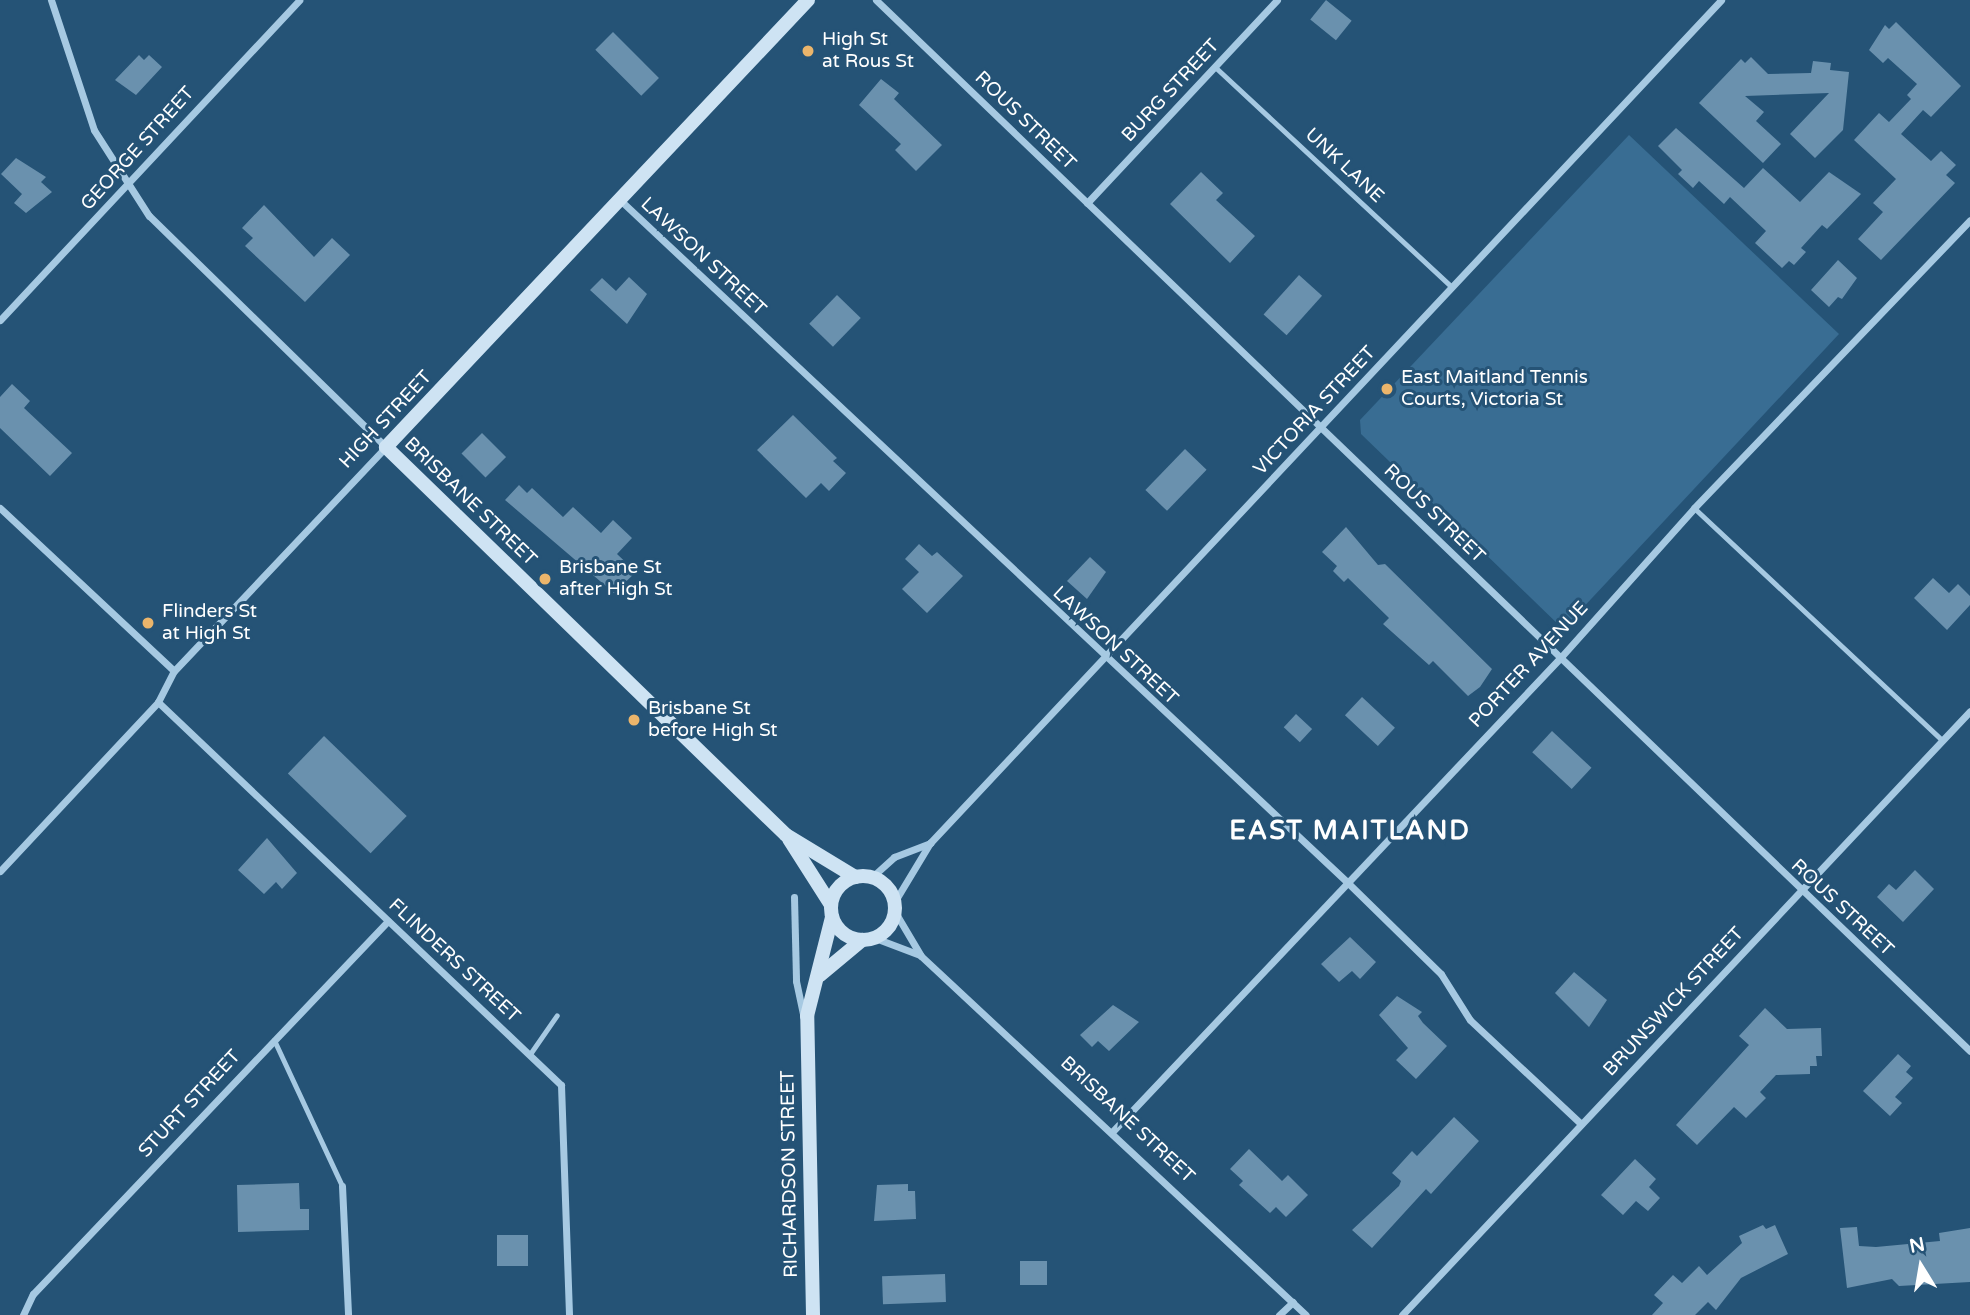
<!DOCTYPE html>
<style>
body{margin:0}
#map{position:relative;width:1970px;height:1315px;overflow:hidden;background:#255376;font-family:"Varela Round",sans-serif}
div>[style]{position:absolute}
.green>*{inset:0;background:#396d93}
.building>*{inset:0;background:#6a91ae;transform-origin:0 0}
.service>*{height:5px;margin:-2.5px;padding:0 2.5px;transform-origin:2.5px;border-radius:2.5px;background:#a6c9e2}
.minor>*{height:7px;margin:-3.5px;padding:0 3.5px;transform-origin:3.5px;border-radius:3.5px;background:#a6c9e2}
.secondary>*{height:14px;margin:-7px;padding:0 7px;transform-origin:7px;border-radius:7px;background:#cee3f3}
.secondary>.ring{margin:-7px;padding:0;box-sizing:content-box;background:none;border:14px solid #cee3f3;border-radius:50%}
.dots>*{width:19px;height:19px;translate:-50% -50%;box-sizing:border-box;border:4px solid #255376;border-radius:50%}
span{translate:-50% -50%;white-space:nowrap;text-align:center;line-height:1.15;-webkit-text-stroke:6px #255376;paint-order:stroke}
.poi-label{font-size:19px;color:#fff}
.left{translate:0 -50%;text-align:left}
.street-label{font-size:19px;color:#fff}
.district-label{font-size:26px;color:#fff;font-weight:700;letter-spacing:2px}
.north{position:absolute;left:1886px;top:1231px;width:70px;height:70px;-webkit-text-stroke:5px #255376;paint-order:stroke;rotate:349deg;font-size:19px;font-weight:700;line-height:28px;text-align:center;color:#fff}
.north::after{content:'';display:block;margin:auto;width:24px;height:32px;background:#fff;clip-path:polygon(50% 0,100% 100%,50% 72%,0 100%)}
</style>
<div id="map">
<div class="green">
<i style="clip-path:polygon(1629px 135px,1839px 334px,1563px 629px,1361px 434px,1360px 420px)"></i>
</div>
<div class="building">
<i style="left:1326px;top:0;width:33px;height:25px;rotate:39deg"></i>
<i style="clip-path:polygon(1896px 22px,1961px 86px,1931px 117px,1923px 110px,1901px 134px,1931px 161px,1941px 151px,1956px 165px,1946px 175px,1955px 183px,1881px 260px,1858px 239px,1883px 212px,1873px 203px,1896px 179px,1854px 140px,1879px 113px,1889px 122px,1911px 99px,1907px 95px,1917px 84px,1888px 58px,1883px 63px,1869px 50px,1885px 25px,1889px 29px)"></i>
<i style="left:613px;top:32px;width:65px;height:25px;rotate:45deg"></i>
<i style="clip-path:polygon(139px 55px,144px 60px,149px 55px,162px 67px,136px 95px,115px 80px)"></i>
<i style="clip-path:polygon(1751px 57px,1768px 74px,1811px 73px,1813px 61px,1831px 63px,1830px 70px,1849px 72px,1843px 130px,1815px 158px,1790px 134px,1829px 93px,1745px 96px,1764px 112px,1756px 121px,1781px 144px,1763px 163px,1699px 103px,1741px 59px,1745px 63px)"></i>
<i style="clip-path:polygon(881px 79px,899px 93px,894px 99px,942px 145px,916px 171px,895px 150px,901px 144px,859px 105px)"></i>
<i style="clip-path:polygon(1676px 128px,1744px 188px,1763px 168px,1800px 202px,1829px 172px,1861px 194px,1827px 229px,1822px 225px,1801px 248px,1806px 252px,1794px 265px,1789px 261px,1782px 268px,1755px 243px,1766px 231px,1730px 197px,1724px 204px,1699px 181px,1693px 188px,1678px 174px,1682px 170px,1658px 146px)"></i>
<i style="clip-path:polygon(16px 158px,46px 177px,41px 182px,52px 192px,26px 213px,14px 203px,22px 194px,1px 174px)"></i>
<i style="clip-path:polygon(1201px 172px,1223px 193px,1216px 200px,1255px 236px,1230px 263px,1170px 204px)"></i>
<i style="clip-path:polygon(264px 205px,314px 257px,332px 238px,350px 255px,305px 302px,245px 246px,253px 238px,242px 228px)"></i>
<i style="clip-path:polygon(1838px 260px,1857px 278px,1842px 299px,1838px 297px,1829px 307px,1811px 290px)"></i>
<i style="left:1299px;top:275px;width:31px;height:53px;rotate:42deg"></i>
<i style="clip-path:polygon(629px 277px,647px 294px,627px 324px,590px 290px,602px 278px,616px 291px)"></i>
<i style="left:837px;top:295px;width:33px;height:40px;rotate:44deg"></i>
<i style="clip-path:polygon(12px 384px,30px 401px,24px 408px,72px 453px,50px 476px,0 428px,0 397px)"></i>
<i style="clip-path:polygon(793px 415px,837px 458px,833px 461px,846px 473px,829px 491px,821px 483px,806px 498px,757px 450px)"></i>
<i style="left:482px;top:433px;width:34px;height:29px;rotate:45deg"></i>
<i style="left:1185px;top:449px;width:30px;height:57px;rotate:44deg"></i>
<i style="clip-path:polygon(519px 485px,527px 493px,532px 488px,563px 517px,573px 507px,601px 533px,613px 520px,632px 538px,617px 554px,636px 572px,614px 593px,505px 500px)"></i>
<i style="clip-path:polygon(1346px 527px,1378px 565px,1385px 564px,1492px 669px,1480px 687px,1468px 696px,1433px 661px,1429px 665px,1383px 624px,1389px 618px,1348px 578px,1344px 582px,1333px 571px,1337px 566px,1322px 552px)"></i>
<i style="clip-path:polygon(919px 544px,932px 556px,937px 552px,963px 576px,927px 613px,902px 589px,919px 572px,905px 559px)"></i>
<i style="clip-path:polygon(1090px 557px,1106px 572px,1087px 599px,1067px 581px)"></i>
<i style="clip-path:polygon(1933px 578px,1949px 593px,1958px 584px,1970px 596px,1970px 605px,1947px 630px,1914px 598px)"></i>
<i style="left:1362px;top:697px;width:45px;height:25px;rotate:43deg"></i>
<i style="left:1296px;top:714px;width:22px;height:18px;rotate:43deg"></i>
<i style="left:1552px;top:731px;width:54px;height:29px;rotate:43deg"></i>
<i style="left:324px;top:736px;width:115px;height:52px;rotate:44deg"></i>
<i style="clip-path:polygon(267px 838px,297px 873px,282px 889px,276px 882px,264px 894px,238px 870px)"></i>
<i style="clip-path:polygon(1915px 870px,1934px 889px,1903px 922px,1877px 897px,1889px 884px,1896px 890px)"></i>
<i style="clip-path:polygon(1350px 937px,1376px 962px,1360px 979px,1352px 971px,1339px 982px,1321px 964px)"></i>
<i style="clip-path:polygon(1574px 972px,1607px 1000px,1589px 1027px,1555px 993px)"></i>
<i style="clip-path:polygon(1397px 996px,1422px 1012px,1418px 1016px,1423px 1023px,1447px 1046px,1416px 1079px,1396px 1060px,1408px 1048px,1379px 1015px)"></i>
<i style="clip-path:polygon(1113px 1005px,1139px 1022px,1109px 1051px,1098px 1041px,1092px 1047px,1080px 1035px)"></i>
<i style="clip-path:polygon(1765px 1008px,1787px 1029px,1821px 1028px,1822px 1056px,1816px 1056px,1817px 1066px,1810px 1066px,1810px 1074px,1776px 1075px,1760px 1092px,1766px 1098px,1746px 1118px,1734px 1107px,1697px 1145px,1676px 1125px,1749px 1045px,1739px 1036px)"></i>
<i style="clip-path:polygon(1898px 1054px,1911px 1066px,1906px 1072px,1913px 1078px,1895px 1097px,1902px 1103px,1890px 1116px,1863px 1091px)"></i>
<i style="clip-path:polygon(1454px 1117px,1479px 1141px,1431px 1194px,1426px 1189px,1372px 1248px,1352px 1230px,1399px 1186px,1401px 1181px,1392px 1173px,1412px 1151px,1417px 1156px)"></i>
<i style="clip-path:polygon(1249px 1149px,1282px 1181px,1288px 1175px,1308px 1195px,1286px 1217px,1276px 1207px,1270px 1213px,1239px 1185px,1243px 1181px,1230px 1169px)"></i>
<i style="clip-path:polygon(1635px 1159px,1656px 1179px,1649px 1187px,1660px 1198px,1648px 1211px,1636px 1201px,1623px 1215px,1601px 1195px)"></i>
<i style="clip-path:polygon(299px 1183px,300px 1209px,309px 1209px,309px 1230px,238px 1232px,237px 1185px)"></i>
<i style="clip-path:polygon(908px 1184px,908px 1191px,915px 1191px,916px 1219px,874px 1221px,877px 1185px)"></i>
<i style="clip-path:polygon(1763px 1225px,1766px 1229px,1775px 1225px,1788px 1254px,1741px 1278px,1716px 1310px,1708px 1302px,1695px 1315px,1652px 1315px,1663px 1303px,1654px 1295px,1673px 1275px,1682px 1283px,1699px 1266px,1707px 1275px,1742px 1243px,1739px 1236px)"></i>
<i style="clip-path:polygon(1857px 1227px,1859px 1246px,1876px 1247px,1940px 1241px,1939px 1233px,1970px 1228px,1970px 1282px,1899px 1286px,1892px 1279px,1847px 1288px,1840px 1228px)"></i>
<i style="left:497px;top:1235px;width:31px;height:31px"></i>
<i style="left:1020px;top:1261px;width:27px;height:24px"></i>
<i style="left:945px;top:1274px;width:28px;height:63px;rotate:88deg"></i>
</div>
<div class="service">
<i style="left:1215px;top:67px;width:323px;rotate:42.9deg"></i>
<i style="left:1694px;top:508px;width:340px;rotate:43.1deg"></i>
<i style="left:274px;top:1040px;width:161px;rotate:65deg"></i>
<i style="left:530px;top:1054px;width:47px;rotate:-55.3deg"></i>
</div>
<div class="minor">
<i style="left:876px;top:0;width:1517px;rotate:43.85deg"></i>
<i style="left:619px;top:199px;width:997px;rotate:43.17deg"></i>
<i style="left:1346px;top:881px;width:133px;rotate:44.4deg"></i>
<i style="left:1441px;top:974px;width:54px;rotate:57.8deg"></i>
<i style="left:1470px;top:1020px;width:152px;rotate:43.1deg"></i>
<i style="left:1087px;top:203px;width:278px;rotate:-46.9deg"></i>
<i style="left:0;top:320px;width:438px;rotate:-46.9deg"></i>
<i style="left:0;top:508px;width:238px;rotate:43.1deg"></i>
<i style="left:158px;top:702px;width:556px;rotate:43.54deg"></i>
<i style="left:561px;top:1085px;width:230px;rotate:88deg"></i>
<i style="left:0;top:871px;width:231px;rotate:-46.9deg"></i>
<i style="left:158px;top:702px;width:35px;rotate:-63deg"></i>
<i style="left:174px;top:671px;width:308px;rotate:-46.6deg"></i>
<i style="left:386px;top:447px;width:331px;rotate:-135.7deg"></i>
<i style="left:149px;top:216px;width:102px;rotate:-122.6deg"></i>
<i style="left:94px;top:130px;width:137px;rotate:-108.3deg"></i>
<i style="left:872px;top:877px;width:30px;rotate:-42deg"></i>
<i style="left:894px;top:857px;width:39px;rotate:-21deg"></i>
<i style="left:794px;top:897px;width:84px;rotate:88.6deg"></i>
<i style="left:796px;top:981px;width:38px;rotate:78deg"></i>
<i style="left:895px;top:901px;width:68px;rotate:-58.9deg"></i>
<i style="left:930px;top:843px;width:1156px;rotate:-46.82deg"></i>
<i style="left:895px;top:912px;width:51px;rotate:59.4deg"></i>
<i style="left:921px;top:956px;width:526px;rotate:43deg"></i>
<i style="left:875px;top:938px;width:48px;rotate:20.7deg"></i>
<i style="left:1112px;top:1132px;width:654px;rotate:-46.61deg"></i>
<i style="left:1561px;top:657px;width:200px;rotate:-48.2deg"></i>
<i style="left:1694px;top:508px;width:399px;rotate:-46.2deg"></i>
<i style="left:342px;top:1186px;width:129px;rotate:87.3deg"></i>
<i style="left:23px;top:1315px;width:23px;rotate:-65deg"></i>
<i style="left:33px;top:1294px;width:515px;rotate:-46.42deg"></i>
<i style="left:1279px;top:1315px;width:19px;rotate:-43deg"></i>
<i style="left:1402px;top:1315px;width:829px;rotate:-46.76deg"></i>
</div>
<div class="secondary">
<i style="left:808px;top:0;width:615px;rotate:133.35deg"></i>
<i style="left:386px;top:447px;width:557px;rotate:44.13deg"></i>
<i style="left:786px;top:835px;width:81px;rotate:31.3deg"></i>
<i style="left:789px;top:839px;width:78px;rotate:57.5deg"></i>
<i class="ring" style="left:831px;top:876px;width:50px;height:50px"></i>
<i style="left:820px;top:975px;width:55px;rotate:-39.8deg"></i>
<i style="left:813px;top:1315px;width:299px;rotate:-91.1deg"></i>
<i style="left:807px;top:1016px;width:102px;rotate:-75.8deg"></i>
</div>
<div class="dots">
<i style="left:808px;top:51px;background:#ebb56b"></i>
<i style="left:1387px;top:389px;background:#ebb56b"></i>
<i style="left:545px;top:579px;background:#ebb56b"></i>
<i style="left:148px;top:623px;background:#ebb56b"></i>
<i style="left:634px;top:720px;background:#ebb56b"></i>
</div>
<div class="poi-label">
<span class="left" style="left:822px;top:51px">High St<br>at Rous St</span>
<span class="left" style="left:1401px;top:389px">East Maitland Tennis<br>Courts, Victoria St</span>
<span class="left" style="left:559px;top:579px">Brisbane St<br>after High St</span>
<span class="left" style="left:162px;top:623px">Flinders St<br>at High St</span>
<span class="left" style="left:648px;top:720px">Brisbane St<br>before High St</span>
</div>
<div class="street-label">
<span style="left:1171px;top:91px;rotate:-47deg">BURG STREET</span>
<span style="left:1025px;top:121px;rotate:44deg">ROUS STREET</span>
<span style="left:138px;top:149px;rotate:-48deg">GEORGE STREET</span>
<span style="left:1344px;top:166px;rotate:43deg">UNK LANE</span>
<span style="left:703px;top:257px;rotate:43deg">LAWSON STREET</span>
<span style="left:1315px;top:411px;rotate:-47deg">VICTORIA STREET</span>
<span style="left:386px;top:420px;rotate:-47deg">HIGH STREET</span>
<span style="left:470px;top:502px;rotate:44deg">BRISBANE STREET</span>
<span style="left:1434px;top:514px;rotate:44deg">ROUS STREET</span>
<span style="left:1115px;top:646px;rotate:43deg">LAWSON STREET</span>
<span style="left:1529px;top:665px;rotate:-47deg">PORTER AVENUE</span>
<span style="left:1842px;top:908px;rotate:43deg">ROUS STREET</span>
<span style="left:454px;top:961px;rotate:43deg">FLINDERS STREET</span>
<span style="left:1674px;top:1002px;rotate:-47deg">BRUNSWICK STREET</span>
<span style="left:190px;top:1104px;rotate:-47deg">STURT STREET</span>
<span style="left:1127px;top:1120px;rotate:43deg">BRISBANE STREET</span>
<span style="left:790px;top:1174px;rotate:-91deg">RICHARDSON STREET</span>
</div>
<div class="district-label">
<span style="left:1350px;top:831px">EAST MAITLAND</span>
</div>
<div class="north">N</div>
</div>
